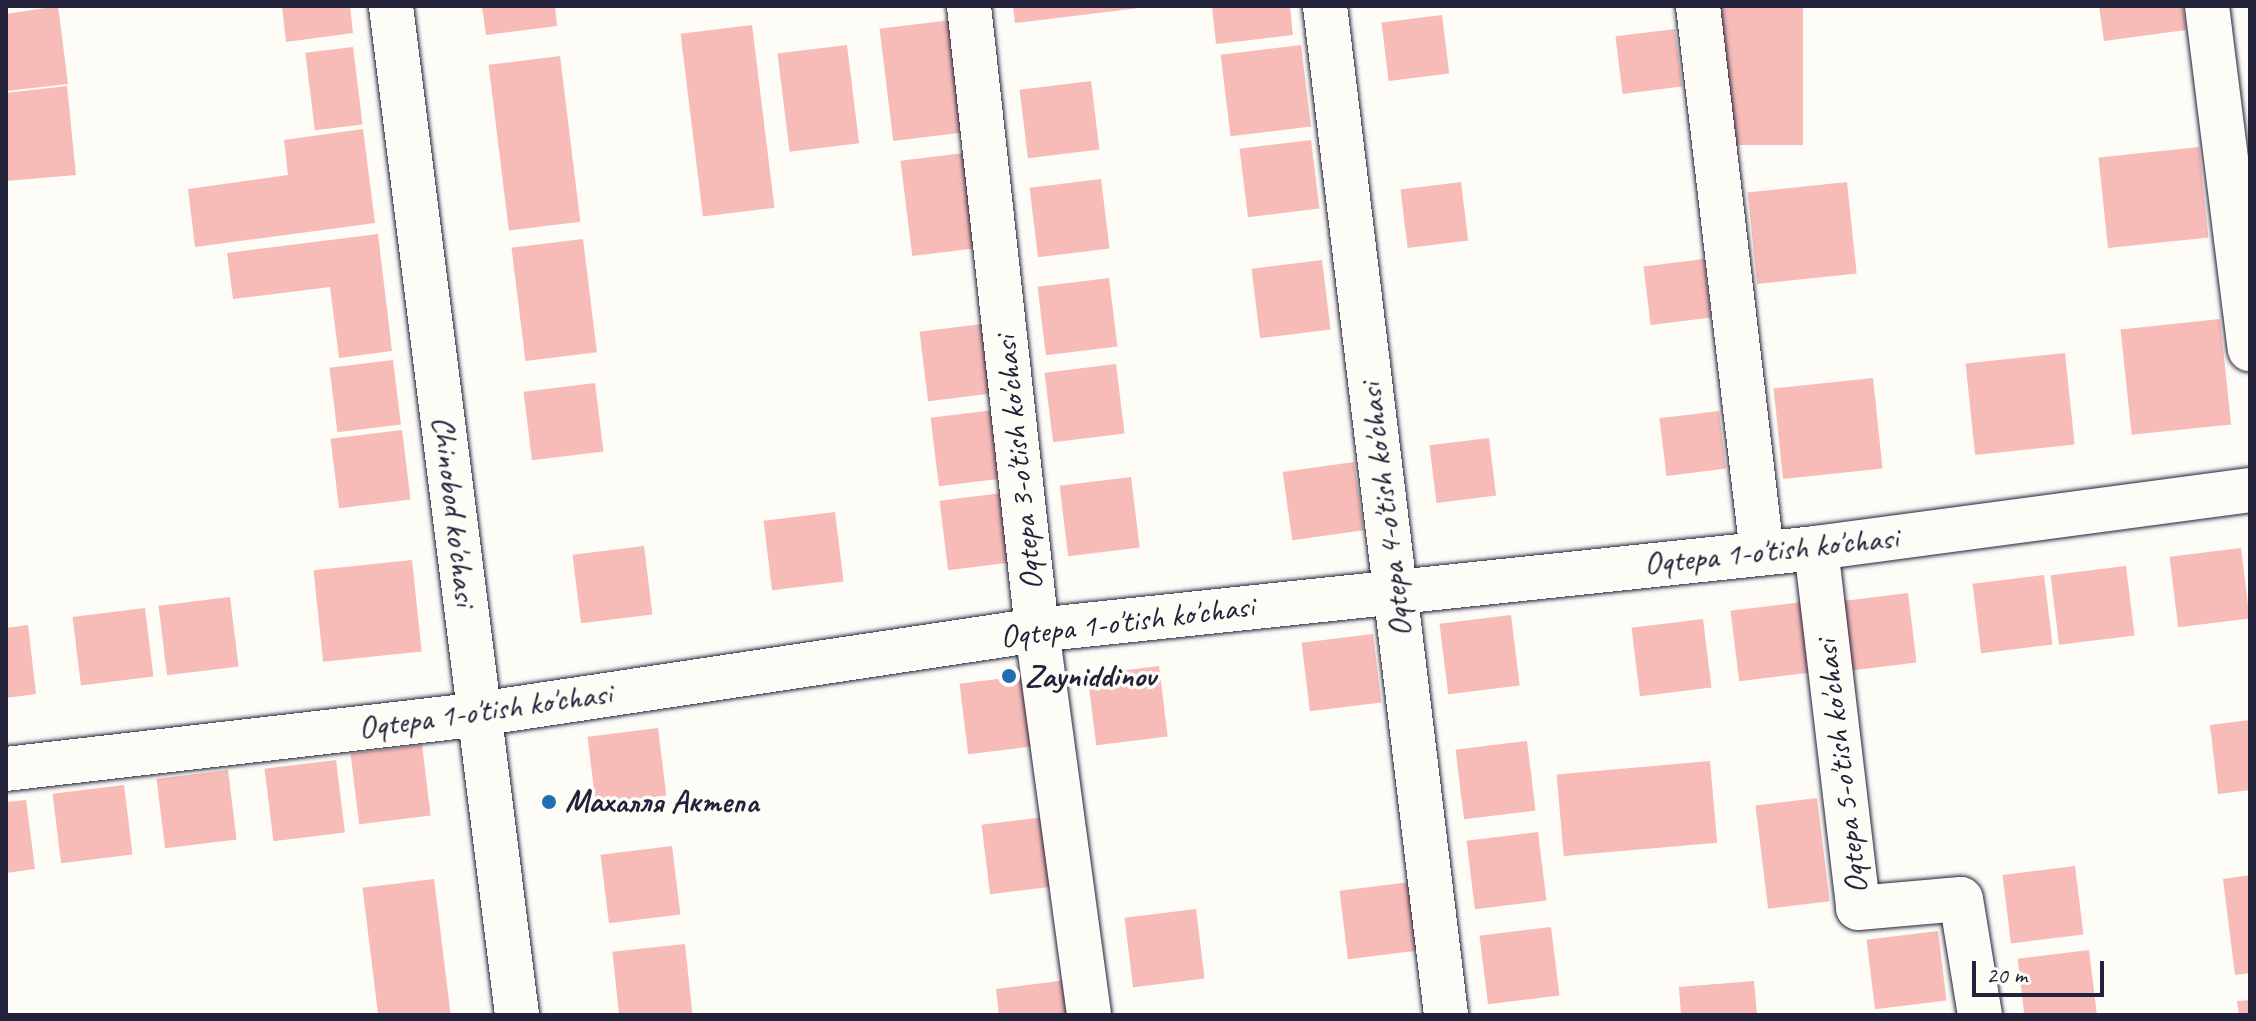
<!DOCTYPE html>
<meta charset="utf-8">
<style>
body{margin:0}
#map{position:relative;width:2256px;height:1021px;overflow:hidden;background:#fdfcf7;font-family:Caveat,sans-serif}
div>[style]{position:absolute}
.building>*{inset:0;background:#f7bbb8;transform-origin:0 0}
.roads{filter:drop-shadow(0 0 2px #22223b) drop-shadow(0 0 2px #22223b)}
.minor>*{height:44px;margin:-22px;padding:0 22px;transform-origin:22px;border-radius:22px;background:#fdfcf7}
.tertiary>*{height:44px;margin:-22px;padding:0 22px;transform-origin:22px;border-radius:22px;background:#fdfcf7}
.dots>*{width:22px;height:22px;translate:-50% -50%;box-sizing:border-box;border:4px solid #fdfcf7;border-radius:50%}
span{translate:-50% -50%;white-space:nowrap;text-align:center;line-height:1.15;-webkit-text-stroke:7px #fdfcf7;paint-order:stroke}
.street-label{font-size:32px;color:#22223b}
.poi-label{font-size:32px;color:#22223b;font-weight:700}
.left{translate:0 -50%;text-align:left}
.frame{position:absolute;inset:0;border:8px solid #22223b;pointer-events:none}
.scale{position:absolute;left:1972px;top:961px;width:132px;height:36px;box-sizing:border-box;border:4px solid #22223b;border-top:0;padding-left:10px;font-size:24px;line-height:28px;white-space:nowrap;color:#22223b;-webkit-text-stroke:6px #fdfcf7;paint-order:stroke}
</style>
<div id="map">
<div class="building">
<i style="clip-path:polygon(58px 6px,68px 84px,6px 91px,6px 14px)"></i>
<i style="clip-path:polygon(282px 6px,350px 6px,353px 33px,286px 42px)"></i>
<i style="clip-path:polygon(482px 6px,555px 6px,557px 26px,486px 35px)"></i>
<i style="clip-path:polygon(1013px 6px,1139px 6px,1139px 8px,1015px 23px)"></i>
<i style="clip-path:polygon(1212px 6px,1290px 6px,1293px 35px,1216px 44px)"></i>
<i style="left:1720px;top:6px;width:83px;height:139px"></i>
<i style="clip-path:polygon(2099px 6px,2183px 6px,2186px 30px,2104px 41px)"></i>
<i style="left:1442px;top:15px;width:59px;height:61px;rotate:83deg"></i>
<i style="left:951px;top:20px;width:113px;height:72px;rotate:83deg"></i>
<i style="left:752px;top:25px;width:184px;height:72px;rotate:83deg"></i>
<i style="left:1675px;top:29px;width:58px;height:60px;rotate:83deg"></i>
<i style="left:847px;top:45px;width:99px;height:70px;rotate:83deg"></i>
<i style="left:1301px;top:45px;width:82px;height:81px;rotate:83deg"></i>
<i style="left:353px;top:47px;width:78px;height:48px;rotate:83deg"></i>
<i style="left:560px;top:56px;width:167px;height:72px;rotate:83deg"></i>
<i style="left:1091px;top:81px;width:69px;height:72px;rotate:83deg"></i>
<i style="clip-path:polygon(67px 86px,76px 175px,6px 181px,6px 93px)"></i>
<i style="clip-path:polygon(363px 129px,375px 223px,195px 247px,188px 189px,288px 175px,284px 140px)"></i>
<i style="left:1311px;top:140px;width:69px;height:72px;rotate:83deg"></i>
<i style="left:2199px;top:147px;width:91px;height:101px;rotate:84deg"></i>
<i style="left:972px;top:152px;width:96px;height:72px;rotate:83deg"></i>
<i style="left:1101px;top:179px;width:70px;height:72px;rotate:83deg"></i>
<i style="left:1461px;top:182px;width:59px;height:61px;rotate:83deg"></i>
<i style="left:1847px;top:182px;width:92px;height:100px;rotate:84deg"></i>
<i style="clip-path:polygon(378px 234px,392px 351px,339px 358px,330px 287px,233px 299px,227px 253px)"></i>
<i style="left:583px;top:239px;width:114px;height:72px;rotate:83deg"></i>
<i style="left:1704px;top:259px;width:59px;height:61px;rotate:83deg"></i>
<i style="left:1322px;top:260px;width:70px;height:71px;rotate:83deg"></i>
<i style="left:1109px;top:278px;width:69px;height:72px;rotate:83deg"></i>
<i style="left:2220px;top:319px;width:106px;height:100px;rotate:84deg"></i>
<i style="left:990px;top:323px;width:70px;height:71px;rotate:83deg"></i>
<i style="left:2065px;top:353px;width:92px;height:100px;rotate:84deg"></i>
<i style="left:393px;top:360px;width:65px;height:64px;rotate:83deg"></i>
<i style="left:1116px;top:364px;width:70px;height:72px;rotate:83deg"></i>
<i style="left:1873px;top:378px;width:91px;height:100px;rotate:84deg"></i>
<i style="left:595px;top:383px;width:69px;height:72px;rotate:83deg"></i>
<i style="left:1002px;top:409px;width:69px;height:72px;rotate:83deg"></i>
<i style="left:1719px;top:411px;width:58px;height:60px;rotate:83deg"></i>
<i style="left:402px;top:430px;width:70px;height:72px;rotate:83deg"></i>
<i style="left:1489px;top:438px;width:58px;height:60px;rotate:83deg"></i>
<i style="left:1354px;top:462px;width:69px;height:72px;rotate:82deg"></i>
<i style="left:1131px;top:477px;width:71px;height:72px;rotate:83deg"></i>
<i style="left:1010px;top:492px;width:70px;height:71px;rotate:83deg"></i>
<i style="left:835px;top:512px;width:70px;height:72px;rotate:83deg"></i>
<i style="left:644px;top:546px;width:69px;height:72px;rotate:83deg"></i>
<i style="left:2241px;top:548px;width:71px;height:72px;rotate:83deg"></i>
<i style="left:412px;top:560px;width:92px;height:99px;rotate:84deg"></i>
<i style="left:2126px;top:566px;width:70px;height:76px;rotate:83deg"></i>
<i style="left:2044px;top:575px;width:70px;height:72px;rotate:83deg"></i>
<i style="left:1908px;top:593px;width:70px;height:72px;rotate:83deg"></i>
<i style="left:230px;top:597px;width:70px;height:72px;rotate:83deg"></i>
<i style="left:1802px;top:602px;width:71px;height:72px;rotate:83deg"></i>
<i style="left:145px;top:608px;width:69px;height:73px;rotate:83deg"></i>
<i style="left:1511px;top:615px;width:71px;height:72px;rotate:83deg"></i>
<i style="left:1703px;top:619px;width:69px;height:72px;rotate:83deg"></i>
<i style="clip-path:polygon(28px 625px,36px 694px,6px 698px,6px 628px)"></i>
<i style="left:1373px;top:634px;width:69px;height:72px;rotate:83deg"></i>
<i style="left:1159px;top:666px;width:71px;height:72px;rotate:83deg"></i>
<i style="left:1031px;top:675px;width:71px;height:72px;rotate:83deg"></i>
<i style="clip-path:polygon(2250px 720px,2250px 790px,2218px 794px,2210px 725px)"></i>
<i style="left:658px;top:728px;width:68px;height:71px;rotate:83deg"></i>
<i style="left:1527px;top:741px;width:70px;height:72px;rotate:83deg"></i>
<i style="left:422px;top:745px;width:71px;height:72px;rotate:83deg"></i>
<i style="left:336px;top:760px;width:73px;height:72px;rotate:83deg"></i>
<i style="left:1710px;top:761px;width:82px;height:154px;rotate:85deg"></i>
<i style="left:228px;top:770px;width:70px;height:72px;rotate:83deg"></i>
<i style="left:124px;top:785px;width:70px;height:72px;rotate:83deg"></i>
<i style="left:1817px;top:798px;width:104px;height:62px;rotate:83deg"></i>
<i style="clip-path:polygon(26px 800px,35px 869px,6px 873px,6px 802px)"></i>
<i style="left:1053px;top:816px;width:70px;height:72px;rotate:83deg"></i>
<i style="left:1538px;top:832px;width:69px;height:72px;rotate:83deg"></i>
<i style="left:672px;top:846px;width:69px;height:72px;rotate:83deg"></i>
<i style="left:2075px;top:866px;width:69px;height:73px;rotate:83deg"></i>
<i style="clip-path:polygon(2250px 875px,2250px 973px,2235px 975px,2223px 879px)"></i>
<i style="left:434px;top:879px;width:137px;height:72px;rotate:83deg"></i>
<i style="left:1410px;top:882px;width:69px;height:71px;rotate:83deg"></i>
<i style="left:1196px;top:909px;width:70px;height:72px;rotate:83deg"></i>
<i style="left:1551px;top:927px;width:69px;height:72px;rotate:83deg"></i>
<i style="left:1938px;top:931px;width:70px;height:72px;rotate:83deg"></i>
<i style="left:685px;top:944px;width:71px;height:73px;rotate:84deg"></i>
<i style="left:2089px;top:950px;width:65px;height:72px;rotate:83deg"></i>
<i style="clip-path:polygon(1067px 980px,1072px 1015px,999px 1015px,996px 989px)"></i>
<i style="clip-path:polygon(1754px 981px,1757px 1015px,1681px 1015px,1679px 987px)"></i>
<i style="clip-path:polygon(2250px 1000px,2250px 1015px,2239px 1015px,2237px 1001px)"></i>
</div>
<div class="roads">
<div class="minor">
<i style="left:969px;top:6px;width:628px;rotate:83.78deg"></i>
<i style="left:1037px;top:630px;width:388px;rotate:82.3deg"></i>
<i style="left:1325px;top:6px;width:1016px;rotate:83.16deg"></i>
<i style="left:1698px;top:6px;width:551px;rotate:83.33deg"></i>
<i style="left:2207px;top:6px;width:346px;rotate:82.9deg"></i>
<i style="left:1816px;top:548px;width:362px;rotate:83.3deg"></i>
<i style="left:1858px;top:908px;width:103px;rotate:-5deg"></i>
<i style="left:1961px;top:899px;width:118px;rotate:80.7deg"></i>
<i style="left:6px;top:769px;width:476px;rotate:-6.6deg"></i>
<i style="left:479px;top:714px;width:564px;rotate:-8.56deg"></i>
<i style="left:1037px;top:630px;width:783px;rotate:-6.01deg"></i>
<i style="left:1816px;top:548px;width:438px;rotate:-7.6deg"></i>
</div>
<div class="tertiary">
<i style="left:391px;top:6px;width:1017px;rotate:82.88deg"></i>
</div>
</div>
<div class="dots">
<i style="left:1009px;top:676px;background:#1f6fb2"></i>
<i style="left:549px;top:802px;background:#1f6fb2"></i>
</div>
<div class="street-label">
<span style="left:1019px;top:463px;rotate:-96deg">Oqtepa 3-o'tish ko'chasi</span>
<span style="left:1386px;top:510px;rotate:-97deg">Oqtepa 4-o'tish ko'chasi</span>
<span style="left:454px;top:511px;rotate:83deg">Chinobod ko'chasi</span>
<span style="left:1771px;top:551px;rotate:-6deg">Oqtepa 1-o'tish ko'chasi</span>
<span style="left:1127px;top:622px;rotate:-7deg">Oqtepa 1-o'tish ko'chasi</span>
<span style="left:485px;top:711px;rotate:-8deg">Oqtepa 1-o'tish ko'chasi</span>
<span style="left:1842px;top:767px;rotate:-97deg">Oqtepa 5-o'tish ko'chasi</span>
</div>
<div class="poi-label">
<span class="left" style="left:1025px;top:676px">Zayniddinov</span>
<span class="left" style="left:565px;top:802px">Махалля Актепа</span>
</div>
<div class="frame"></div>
<div class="scale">20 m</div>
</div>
